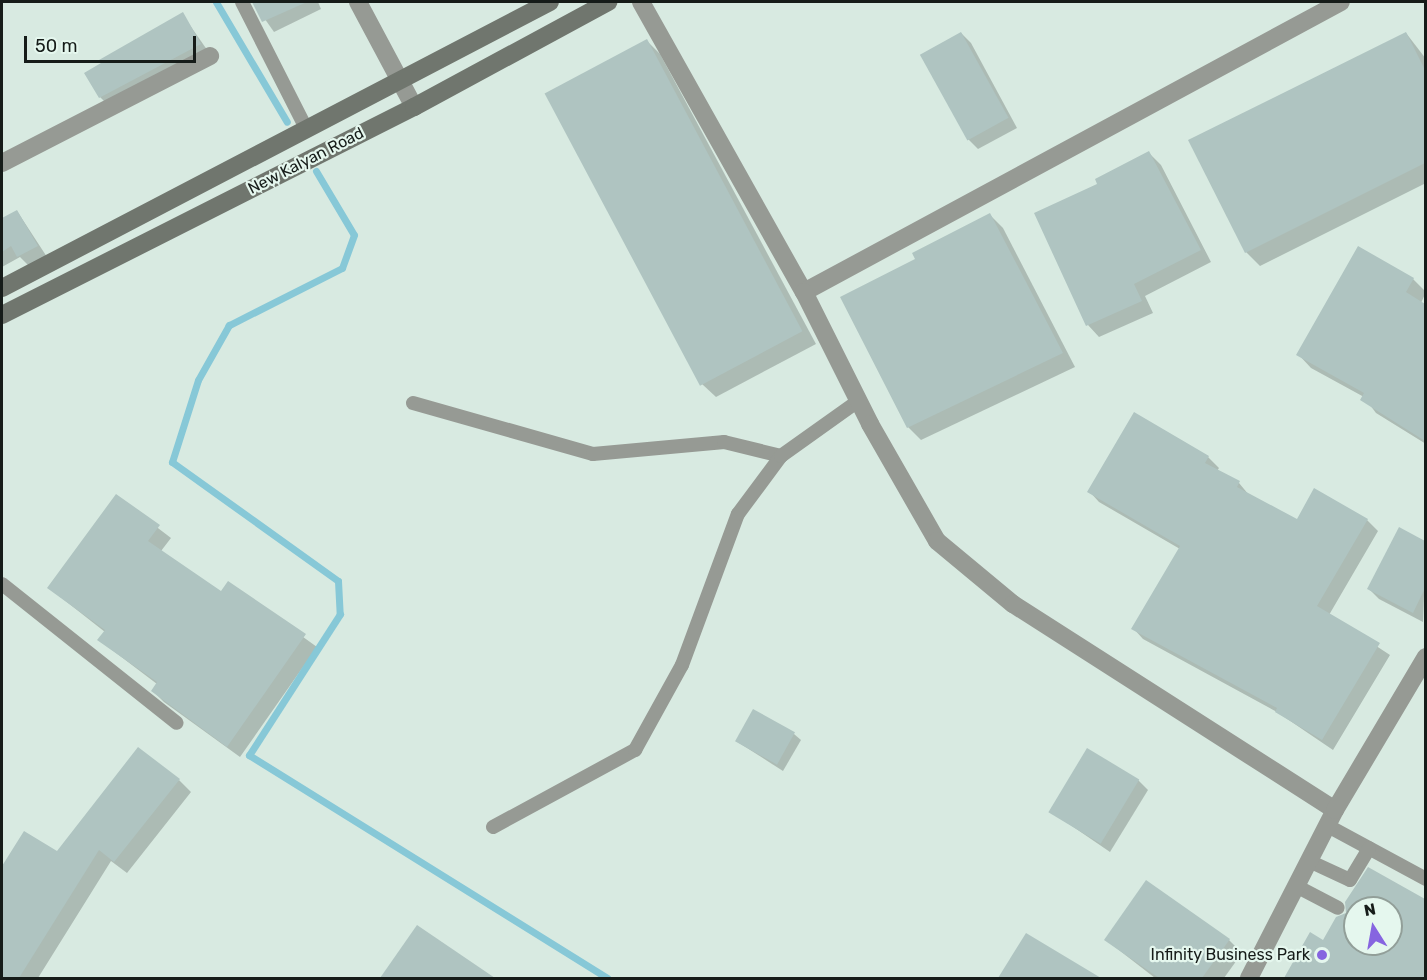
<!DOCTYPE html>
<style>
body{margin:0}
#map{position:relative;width:1427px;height:980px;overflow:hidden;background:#d8eae1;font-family:Rubik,sans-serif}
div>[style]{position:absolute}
.shadow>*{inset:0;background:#0003}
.stream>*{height:7px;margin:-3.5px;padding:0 3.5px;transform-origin:3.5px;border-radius:3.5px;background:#87c8d7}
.building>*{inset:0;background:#afc4c1;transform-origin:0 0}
.lane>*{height:14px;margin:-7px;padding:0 7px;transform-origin:7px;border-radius:7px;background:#969a94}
.street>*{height:18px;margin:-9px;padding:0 9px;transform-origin:9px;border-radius:9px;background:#969a94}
.secondary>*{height:18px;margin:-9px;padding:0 9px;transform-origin:9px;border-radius:9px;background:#70766e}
.dots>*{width:16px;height:16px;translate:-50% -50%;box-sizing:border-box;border:3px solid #e5f7ee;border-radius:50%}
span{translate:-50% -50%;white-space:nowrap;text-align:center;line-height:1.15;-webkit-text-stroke:4.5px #e5f7ee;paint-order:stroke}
.street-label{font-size:16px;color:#161c19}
.poi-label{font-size:16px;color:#161c19}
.right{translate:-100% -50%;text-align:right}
.frame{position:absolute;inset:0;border:3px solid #161c19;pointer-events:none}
.north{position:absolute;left:1343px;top:896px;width:60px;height:60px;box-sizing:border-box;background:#e5f7ee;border:2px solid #929f99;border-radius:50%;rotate:349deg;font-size:16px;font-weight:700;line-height:24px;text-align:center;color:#161c19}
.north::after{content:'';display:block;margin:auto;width:21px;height:27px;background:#8665e0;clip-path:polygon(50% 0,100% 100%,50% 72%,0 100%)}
.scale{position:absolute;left:24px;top:36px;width:172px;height:27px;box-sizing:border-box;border:3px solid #161c19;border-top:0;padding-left:8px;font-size:18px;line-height:21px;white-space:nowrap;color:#161c19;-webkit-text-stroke:4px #e5f7ee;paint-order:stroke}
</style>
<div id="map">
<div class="shadow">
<i style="clip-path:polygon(253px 2px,318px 2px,321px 9px,274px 32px)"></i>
<i style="clip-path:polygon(182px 14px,210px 54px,110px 107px,100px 97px)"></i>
<i style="clip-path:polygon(961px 33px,971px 43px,1017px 128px,978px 149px,968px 139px,921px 55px)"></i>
<i style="clip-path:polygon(1406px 33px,1426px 59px,1426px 183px,1260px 266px,1246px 252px)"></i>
<i style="clip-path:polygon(647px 41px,660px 54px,816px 344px,716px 397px,702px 384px)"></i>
<i style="clip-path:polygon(1149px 153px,1161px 165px,1211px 262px,1145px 296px,1153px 313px,1099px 337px,1088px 325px,1099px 184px)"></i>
<i style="clip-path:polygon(17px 211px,47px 257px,29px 266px,20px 257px,2px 267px,2px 220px)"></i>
<i style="clip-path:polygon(990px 215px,1003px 228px,1075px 367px,921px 440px,908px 427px,917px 260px)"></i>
<i style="clip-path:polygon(1413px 279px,1426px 292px,1421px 303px,1426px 306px,1426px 444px,1376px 413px,1364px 397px,1311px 368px,1298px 354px)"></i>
<i style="clip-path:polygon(1134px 414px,1208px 457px,1219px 468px,1217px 471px,1239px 483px,1249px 495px,1297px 521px,1367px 520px,1378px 531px,1329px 615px,1390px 655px,1333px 750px,1277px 712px,1143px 639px,1133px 628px,1180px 549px,1099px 502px,1089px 491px)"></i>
<i style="clip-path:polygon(116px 496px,171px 538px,161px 551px,221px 593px,228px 583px,317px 647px,240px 757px,164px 702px,153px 691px,157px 684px,99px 640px,105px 632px,49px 588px)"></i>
<i style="clip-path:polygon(1400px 529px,1426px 542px,1423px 622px,1379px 599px,1369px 589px)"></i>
<i style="clip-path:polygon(794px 734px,801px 740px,783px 771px,736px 741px)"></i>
<i style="clip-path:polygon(179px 780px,191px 792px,127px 873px,111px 861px,38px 978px,2px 978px,2px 869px,24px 833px,57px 853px)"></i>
<i style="clip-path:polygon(1138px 780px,1148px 790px,1110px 852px,1050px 811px)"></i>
<i style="clip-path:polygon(evenodd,1369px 869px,1426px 901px,1426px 978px,1286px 978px,1310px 934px,1324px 942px,1347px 914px,1369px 869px,1355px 908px,1391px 908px,1391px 944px,1355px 944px,1355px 908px)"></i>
<i style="clip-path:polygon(417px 927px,493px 978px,391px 978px,386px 973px)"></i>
<i style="clip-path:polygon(1026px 935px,1098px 978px,1000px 978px)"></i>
<i style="clip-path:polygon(1106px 940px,1229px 940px,1242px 953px,1224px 978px,1155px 978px)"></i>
</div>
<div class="stream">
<i style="left:216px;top:2px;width:139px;rotate:59.4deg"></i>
<i style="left:316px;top:171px;width:74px;rotate:59.3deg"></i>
<i style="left:354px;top:235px;width:35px;rotate:110deg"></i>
<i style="left:342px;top:268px;width:127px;rotate:153.2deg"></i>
<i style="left:229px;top:325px;width:63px;rotate:119.4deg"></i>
<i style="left:198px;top:380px;width:86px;rotate:107.6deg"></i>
<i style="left:172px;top:462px;width:204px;rotate:35.6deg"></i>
<i style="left:338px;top:581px;width:33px;rotate:87deg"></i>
<i style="left:340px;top:614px;width:168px;rotate:122.8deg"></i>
<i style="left:249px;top:755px;width:422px;rotate:31.9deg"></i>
</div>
<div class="building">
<i style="clip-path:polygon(252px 2px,307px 2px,262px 22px)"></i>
<i style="clip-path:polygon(183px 12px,201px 44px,99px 98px,84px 73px,101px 63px,99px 60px)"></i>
<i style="left:961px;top:32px;width:98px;height:47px;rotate:61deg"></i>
<i style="clip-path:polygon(1406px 32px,1425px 70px,1425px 163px,1245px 253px,1188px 140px)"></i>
<i style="left:647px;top:39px;width:331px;height:116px;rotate:62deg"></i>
<i style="clip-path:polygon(1149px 151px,1201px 250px,1134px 284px,1142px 301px,1086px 326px,1034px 213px,1097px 184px,1095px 179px)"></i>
<i style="clip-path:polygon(17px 210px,38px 246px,17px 257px,11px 246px,2px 252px,2px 218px)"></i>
<i style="clip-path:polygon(990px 213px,1063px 353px,907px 428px,840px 297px,915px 259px,912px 253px)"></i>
<i style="clip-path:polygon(1358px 246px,1414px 278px,1406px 292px,1425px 304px,1425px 441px,1360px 400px,1364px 393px,1296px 355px)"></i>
<i style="clip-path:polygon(1134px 412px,1209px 456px,1205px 463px,1240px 481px,1237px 487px,1297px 519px,1314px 488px,1368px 519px,1317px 606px,1380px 643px,1322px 740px,1275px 712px,1277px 708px,1131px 629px,1180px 546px,1087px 492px)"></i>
<i style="clip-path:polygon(116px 494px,160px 525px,148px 541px,221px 591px,228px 581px,306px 634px,227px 747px,151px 691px,157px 682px,97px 640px,105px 630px,47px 588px)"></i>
<i style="clip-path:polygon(1399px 527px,1425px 541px,1425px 588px,1413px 613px,1367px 589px)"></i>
<i style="left:753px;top:709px;width:48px;height:37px;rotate:29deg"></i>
<i style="clip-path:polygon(138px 747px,180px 779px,114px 862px,99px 850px,19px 978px,2px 978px,2px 866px,24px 831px,57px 851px)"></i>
<i style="left:1087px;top:748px;width:61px;height:75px;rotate:31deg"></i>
<i style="clip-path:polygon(evenodd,1368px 867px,1425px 899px,1425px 978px,1284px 978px,1310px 932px,1323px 940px,1336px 917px,1346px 913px,1345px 902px,1368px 867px,1355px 908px,1391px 908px,1391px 944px,1355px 944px,1355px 908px)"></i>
<i style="clip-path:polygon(1146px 880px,1230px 939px,1202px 978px,1159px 978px,1104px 940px)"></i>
<i style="clip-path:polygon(417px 925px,495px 978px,380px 978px)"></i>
<i style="clip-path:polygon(1026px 933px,1101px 978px,998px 978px)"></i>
</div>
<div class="lane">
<i style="left:242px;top:2px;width:141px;rotate:63.1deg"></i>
<i style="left:413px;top:403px;width:187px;rotate:15.8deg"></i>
<i style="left:593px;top:454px;width:132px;rotate:-5.2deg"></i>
<i style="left:724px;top:442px;width:59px;rotate:13.8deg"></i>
<i style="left:2px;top:584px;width:223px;rotate:38.5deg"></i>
<i style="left:1328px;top:826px;width:111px;rotate:28.4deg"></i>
<i style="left:493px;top:827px;width:162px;rotate:-28.5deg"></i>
<i style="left:635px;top:750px;width:97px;rotate:-61.1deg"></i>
<i style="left:682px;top:665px;width:161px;rotate:-69.7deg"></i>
<i style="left:738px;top:514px;width:72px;rotate:-53.4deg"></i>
<i style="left:781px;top:456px;width:95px;rotate:-35.5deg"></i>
<i style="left:1309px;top:861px;width:45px;rotate:24.9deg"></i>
<i style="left:1350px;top:880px;width:37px;rotate:-59deg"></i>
<i style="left:1296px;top:886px;width:47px;rotate:27.6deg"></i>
</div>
<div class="street">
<i style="left:358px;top:2px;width:119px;rotate:61.9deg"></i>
<i style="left:641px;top:2px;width:333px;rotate:60.7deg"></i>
<i style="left:804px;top:292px;width:610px;rotate:-28.37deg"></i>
<i style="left:2px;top:163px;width:234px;rotate:-27.2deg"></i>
<i style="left:804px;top:292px;width:148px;rotate:63.4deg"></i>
<i style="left:870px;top:424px;width:135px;rotate:60.2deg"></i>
<i style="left:937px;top:541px;width:99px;rotate:39.7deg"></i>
<i style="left:1013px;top:604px;width:382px;rotate:32.6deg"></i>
<i style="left:1249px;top:978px;width:189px;rotate:-62.9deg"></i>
<i style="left:1335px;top:810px;width:178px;rotate:-59.3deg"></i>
</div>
<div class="secondary">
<i style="left:2px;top:288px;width:618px;rotate:-27.56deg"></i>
<i style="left:2px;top:315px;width:462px;rotate:-26.8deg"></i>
<i style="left:414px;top:107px;width:221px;rotate:-28.4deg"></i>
</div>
<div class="dots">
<i style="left:1322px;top:955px;background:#8665e0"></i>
</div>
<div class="street-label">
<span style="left:306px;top:161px;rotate:-27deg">New Kalyan Road</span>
</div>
<div class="poi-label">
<span class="right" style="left:1310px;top:955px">Infinity Business Park</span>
</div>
<div class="frame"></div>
<div class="north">N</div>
<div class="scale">50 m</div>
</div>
